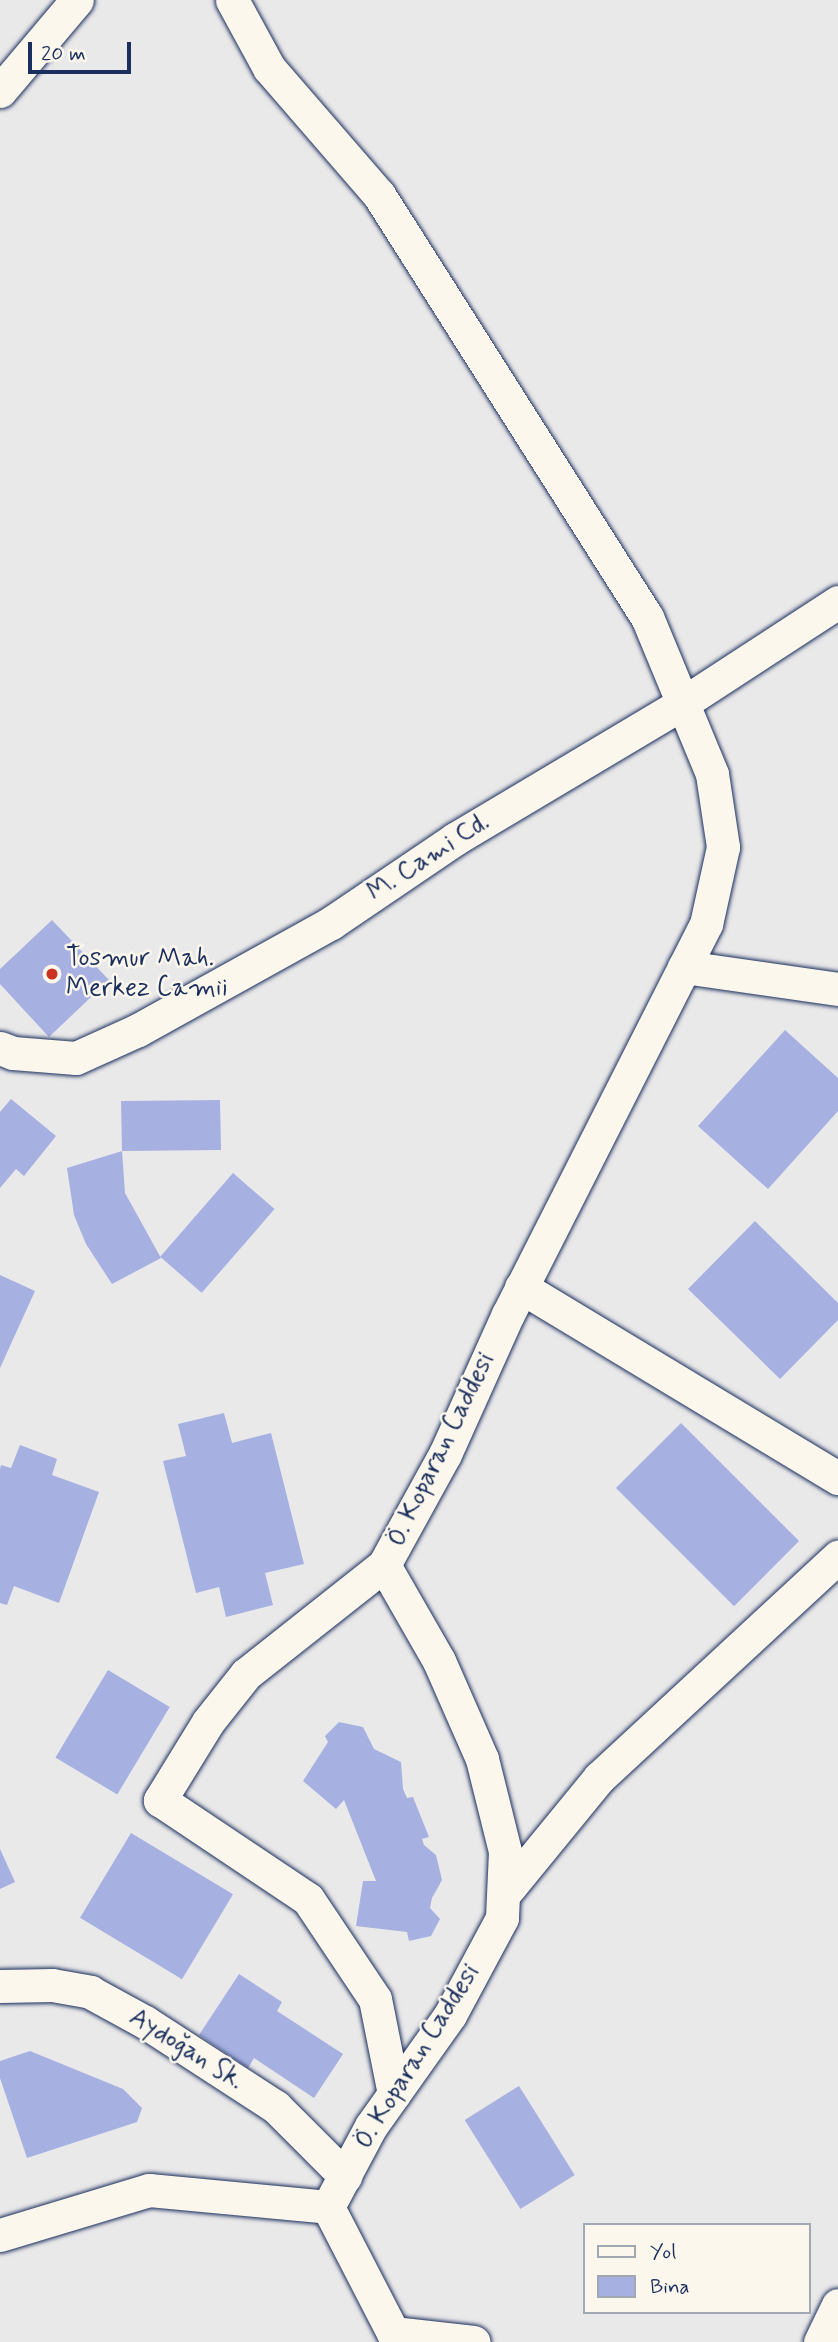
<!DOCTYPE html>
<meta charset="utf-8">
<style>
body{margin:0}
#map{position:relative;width:838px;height:2342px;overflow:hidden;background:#eae9ea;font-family:Mynerve,sans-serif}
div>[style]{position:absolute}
.building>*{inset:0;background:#a6b0e1;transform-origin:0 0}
.roads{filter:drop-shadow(0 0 2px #1b2f5e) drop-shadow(0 0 2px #1b2f5e)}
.minor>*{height:33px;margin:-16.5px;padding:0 16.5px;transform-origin:16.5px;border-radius:16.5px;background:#fbf7ec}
.dots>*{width:19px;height:19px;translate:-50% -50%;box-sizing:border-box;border:4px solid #fbf7ec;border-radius:50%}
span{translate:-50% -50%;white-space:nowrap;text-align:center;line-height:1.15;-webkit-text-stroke:5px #fbf7ec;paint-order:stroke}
.street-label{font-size:26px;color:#1b2f5e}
.poi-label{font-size:26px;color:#1b2f5e}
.left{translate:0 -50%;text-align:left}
.legend{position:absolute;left:583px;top:2223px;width:228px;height:91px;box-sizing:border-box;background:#fbf7ec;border:2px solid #a1a7b3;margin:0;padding:9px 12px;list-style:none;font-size:21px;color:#1b2f5e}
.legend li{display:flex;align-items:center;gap:14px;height:35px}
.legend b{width:35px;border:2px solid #a1a7b3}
.scale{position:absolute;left:28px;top:42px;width:103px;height:32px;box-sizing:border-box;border:4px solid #1b2f5e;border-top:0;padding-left:9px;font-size:21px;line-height:24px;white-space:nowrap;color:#1b2f5e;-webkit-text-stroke:5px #fbf7ec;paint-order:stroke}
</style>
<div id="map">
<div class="building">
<i style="clip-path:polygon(52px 920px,109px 980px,49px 1037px,0 984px,0 969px)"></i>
<i style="clip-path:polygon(785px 1030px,838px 1078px,838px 1111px,768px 1189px,698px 1126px)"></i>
<i style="clip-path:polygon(11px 1099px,56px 1136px,24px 1176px,16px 1169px,0 1188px,0 1112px)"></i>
<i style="clip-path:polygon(220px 1100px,221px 1150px,122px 1151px,125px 1193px,161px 1258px,112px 1284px,86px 1244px,74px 1215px,67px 1168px,122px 1151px,121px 1101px)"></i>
<i style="left:233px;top:1173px;width:55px;height:111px;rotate:41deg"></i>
<i style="clip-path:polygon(755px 1221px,838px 1303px,838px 1320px,780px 1379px,688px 1289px)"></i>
<i style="clip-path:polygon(0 1275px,35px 1291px,0 1368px)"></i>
<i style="clip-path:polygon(224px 1413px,232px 1443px,271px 1433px,304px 1564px,265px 1573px,273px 1605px,226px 1617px,219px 1587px,196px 1593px,163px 1461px,186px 1456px,178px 1424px)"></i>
<i style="left:681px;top:1423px;width:167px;height:92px;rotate:45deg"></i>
<i style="clip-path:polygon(20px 1445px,57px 1459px,52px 1475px,99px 1492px,59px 1603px,14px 1586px,7px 1605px,0 1603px,0 1469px,1px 1465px,11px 1468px)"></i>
<i style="left:108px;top:1670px;width:72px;height:102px;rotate:31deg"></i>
<i style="clip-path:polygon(339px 1722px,363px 1727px,374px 1749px,401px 1762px,403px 1789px,407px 1798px,413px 1797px,429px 1837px,422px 1839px,424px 1845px,436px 1855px,442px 1880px,432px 1898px,430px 1908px,440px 1919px,431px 1936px,409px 1941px,407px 1932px,356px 1926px,363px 1881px,376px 1881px,344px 1800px,336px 1809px,303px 1781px,328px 1742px,325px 1736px)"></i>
<i style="left:131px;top:1833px;width:119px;height:99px;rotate:31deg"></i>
<i style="clip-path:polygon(0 1849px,15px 1882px,0 1889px)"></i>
<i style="clip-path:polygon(239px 1974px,282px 2002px,277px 2011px,343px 2054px,314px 2098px,254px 2058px,248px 2068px,199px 2035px)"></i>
<i style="clip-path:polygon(30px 2051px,123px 2089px,142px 2108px,137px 2122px,27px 2158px,0 2078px,0 2061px)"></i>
<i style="left:519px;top:2086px;width:105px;height:64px;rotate:58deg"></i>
</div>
<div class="roads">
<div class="minor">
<i style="left:232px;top:0;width:77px;rotate:61.4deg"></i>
<i style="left:269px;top:68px;width:168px;rotate:49.1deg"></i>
<i style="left:379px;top:195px;width:500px;rotate:57.6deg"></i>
<i style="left:647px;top:617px;width:170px;rotate:67.5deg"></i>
<i style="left:712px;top:774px;width:74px;rotate:81.4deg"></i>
<i style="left:723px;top:847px;width:79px;rotate:102.4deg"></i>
<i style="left:706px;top:924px;width:437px;rotate:116.9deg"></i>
<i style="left:508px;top:1314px;width:154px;rotate:114.2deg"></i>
<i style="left:445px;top:1454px;width:127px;rotate:118.8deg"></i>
<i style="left:384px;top:1565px;width:111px;rotate:60.2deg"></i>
<i style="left:439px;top:1661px;width:107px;rotate:66.3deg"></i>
<i style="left:482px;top:1759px;width:95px;rotate:76deg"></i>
<i style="left:505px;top:1851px;width:67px;rotate:92.6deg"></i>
<i style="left:502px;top:1918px;width:110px;rotate:118.2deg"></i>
<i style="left:450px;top:2015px;width:136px;rotate:125.4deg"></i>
<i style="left:371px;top:2126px;width:92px;rotate:118deg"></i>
<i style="left:328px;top:2207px;width:142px;rotate:62.7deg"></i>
<i style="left:393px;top:2333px;width:81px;rotate:6.3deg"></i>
<i style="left:0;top:91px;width:119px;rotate:-49.8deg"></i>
<i style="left:684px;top:967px;width:156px;rotate:8.1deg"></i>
<i style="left:0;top:1048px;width:14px;rotate:21deg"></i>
<i style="left:13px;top:1053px;width:63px;rotate:4.5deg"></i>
<i style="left:76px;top:1058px;width:68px;rotate:-24.3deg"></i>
<i style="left:138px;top:1030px;width:221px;rotate:-29deg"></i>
<i style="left:331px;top:923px;width:150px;rotate:-34.1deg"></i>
<i style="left:455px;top:839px;width:265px;rotate:-30.8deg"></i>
<i style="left:683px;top:703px;width:185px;rotate:-33.1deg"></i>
<i style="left:521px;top:1287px;width:370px;rotate:31.1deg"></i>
<i style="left:384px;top:1565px;width:176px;rotate:141.7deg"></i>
<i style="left:246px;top:1674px;width:61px;rotate:128.4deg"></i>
<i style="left:208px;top:1722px;width:92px;rotate:121.6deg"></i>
<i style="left:160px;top:1800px;width:178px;rotate:33.8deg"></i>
<i style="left:308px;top:1899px;width:120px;rotate:56.2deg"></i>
<i style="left:375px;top:1999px;width:97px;rotate:78.7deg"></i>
<i style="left:504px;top:1894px;width:150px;rotate:-50.7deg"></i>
<i style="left:599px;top:1778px;width:326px;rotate:-42.8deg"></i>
<i style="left:0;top:1986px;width:52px;rotate:-1.1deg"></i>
<i style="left:52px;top:1985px;width:39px;rotate:10deg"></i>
<i style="left:90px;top:1992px;width:63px;rotate:28.6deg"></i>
<i style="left:145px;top:2022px;width:156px;rotate:33deg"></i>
<i style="left:276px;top:2107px;width:98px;rotate:45deg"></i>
<i style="left:0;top:2235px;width:156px;rotate:-16.8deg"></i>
<i style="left:149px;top:2190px;width:180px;rotate:5.4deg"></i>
<i style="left:820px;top:2342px;width:41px;rotate:-64.1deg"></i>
</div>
</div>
<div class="dots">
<i style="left:52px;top:974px;background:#c8321e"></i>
</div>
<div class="street-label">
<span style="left:429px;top:858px;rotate:-33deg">M. Cami Cd.</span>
<span style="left:442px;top:1450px;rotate:-64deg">Ö. Koparan Caddesi</span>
<span style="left:186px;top:2050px;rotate:32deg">Aydoğan Sk.</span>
<span style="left:418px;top:2057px;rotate:-58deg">Ö. Koparan Caddesi</span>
</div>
<div class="poi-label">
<span class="left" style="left:66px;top:974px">Tosmur Mah.<br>Merkez Camii</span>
</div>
<ul class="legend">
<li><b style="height:9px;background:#fbf7ec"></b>Yol</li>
<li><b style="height:19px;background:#a6b0e1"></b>Bina</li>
</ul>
<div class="scale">20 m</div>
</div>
